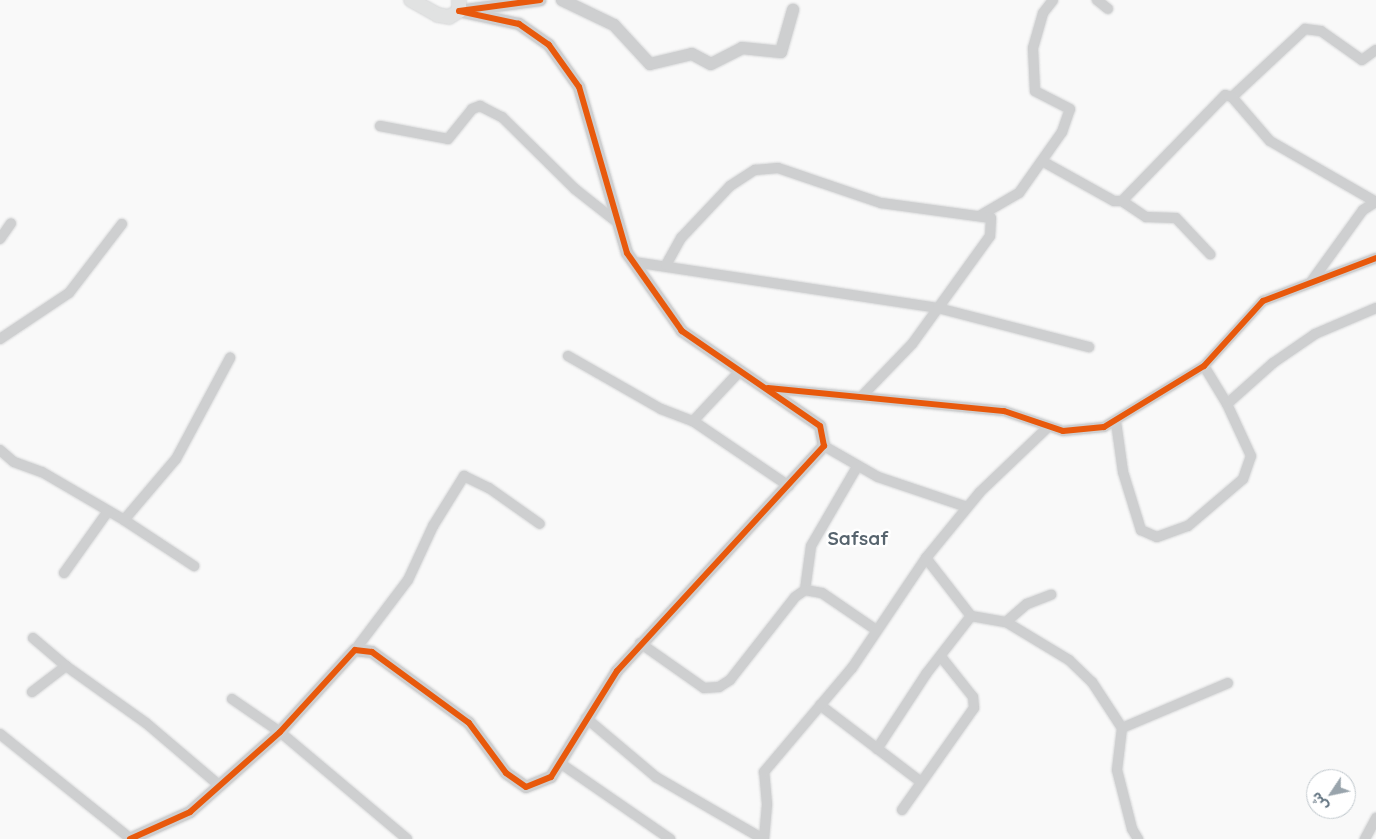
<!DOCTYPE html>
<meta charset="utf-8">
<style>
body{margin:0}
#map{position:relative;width:1376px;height:839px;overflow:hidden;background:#f9f9f9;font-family:Quicksand,"Noto Sans Arabic",sans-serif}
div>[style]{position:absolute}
.roads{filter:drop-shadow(0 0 1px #d5d6d7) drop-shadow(0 0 1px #d5d6d7)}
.minor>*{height:10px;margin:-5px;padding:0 5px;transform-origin:5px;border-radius:5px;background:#cecfd0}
.tertiary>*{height:12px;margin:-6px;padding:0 6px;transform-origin:6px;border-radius:6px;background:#cecfd0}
.secondary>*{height:14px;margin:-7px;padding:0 7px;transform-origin:7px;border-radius:7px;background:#e1e2e2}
.cycleway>*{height:6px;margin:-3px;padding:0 3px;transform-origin:3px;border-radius:3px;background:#e8590c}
span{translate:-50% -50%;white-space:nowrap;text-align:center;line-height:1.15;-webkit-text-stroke:5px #fff;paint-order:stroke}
.neighbourhood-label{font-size:19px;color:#57646e;font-weight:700}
.north{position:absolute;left:1306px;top:769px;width:50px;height:50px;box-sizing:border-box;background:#fff;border:1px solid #c1c8cd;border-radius:50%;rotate:236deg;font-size:14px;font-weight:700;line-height:20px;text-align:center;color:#657683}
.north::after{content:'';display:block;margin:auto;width:18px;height:22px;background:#99a4ac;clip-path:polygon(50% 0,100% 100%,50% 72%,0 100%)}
</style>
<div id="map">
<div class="roads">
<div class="minor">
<i style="left:1097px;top:0;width:14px;rotate:39deg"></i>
<i style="left:1232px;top:97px;width:100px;rotate:-43deg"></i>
<i style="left:1305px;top:29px;width:16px;rotate:7deg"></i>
<i style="left:1321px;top:31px;width:50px;rotate:35.3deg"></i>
<i style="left:1362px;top:60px;width:17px;rotate:-36deg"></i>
<i style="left:380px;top:126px;width:69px;rotate:10.8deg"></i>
<i style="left:448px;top:139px;width:38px;rotate:-51deg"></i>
<i style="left:472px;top:109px;width:9px;rotate:-21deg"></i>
<i style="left:480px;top:106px;width:25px;rotate:27deg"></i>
<i style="left:502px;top:117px;width:103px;rotate:44.6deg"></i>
<i style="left:575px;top:189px;width:55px;rotate:38.3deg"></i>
<i style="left:1042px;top:161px;width:82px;rotate:29.1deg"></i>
<i style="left:1114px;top:201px;width:8px"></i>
<i style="left:1122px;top:201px;width:148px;rotate:-45.8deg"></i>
<i style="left:1225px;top:95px;width:7px;rotate:16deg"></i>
<i style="left:1232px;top:97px;width:58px;rotate:49.2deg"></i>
<i style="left:1270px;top:141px;width:122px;rotate:29.9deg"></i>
<i style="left:1122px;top:201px;width:29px;rotate:34deg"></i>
<i style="left:1146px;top:217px;width:30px;rotate:2deg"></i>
<i style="left:1176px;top:218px;width:50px;rotate:46.6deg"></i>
<i style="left:981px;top:215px;width:44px;rotate:-30.1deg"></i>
<i style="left:1019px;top:193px;width:75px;rotate:-54.8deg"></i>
<i style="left:1062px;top:132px;width:24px;rotate:-71deg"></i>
<i style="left:1070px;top:109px;width:39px;rotate:-153deg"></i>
<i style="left:1035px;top:91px;width:43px;rotate:-92.7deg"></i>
<i style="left:1033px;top:48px;width:36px;rotate:-74deg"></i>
<i style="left:1043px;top:13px;width:16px;rotate:-52deg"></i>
<i style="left:0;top:239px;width:19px;rotate:-55deg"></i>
<i style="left:634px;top:262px;width:307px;rotate:8.6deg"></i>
<i style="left:938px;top:308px;width:156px;rotate:14.5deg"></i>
<i style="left:666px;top:265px;width:31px;rotate:-61deg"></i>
<i style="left:681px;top:238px;width:71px;rotate:-46.7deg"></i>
<i style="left:730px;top:186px;width:30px;rotate:-33deg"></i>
<i style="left:755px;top:170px;width:23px;rotate:-5deg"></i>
<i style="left:778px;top:168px;width:109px;rotate:18.8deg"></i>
<i style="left:881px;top:203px;width:111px;rotate:7.8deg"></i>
<i style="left:991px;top:218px;width:18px;rotate:93deg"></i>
<i style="left:990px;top:236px;width:133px;rotate:125.8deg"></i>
<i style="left:912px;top:344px;width:72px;rotate:133.9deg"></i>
<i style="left:1311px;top:282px;width:89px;rotate:-54.2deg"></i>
<i style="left:1363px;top:210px;width:15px;rotate:-32deg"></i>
<i style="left:0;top:339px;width:83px;rotate:-33.7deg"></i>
<i style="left:69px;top:293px;width:87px;rotate:-52.5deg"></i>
<i style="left:568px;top:356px;width:107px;rotate:29.7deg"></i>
<i style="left:661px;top:409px;width:34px;rotate:21deg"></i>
<i style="left:1204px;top:366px;width:44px;rotate:58.8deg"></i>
<i style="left:740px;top:371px;width:69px;rotate:133.2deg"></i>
<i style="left:693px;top:421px;width:116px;rotate:34.1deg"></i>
<i style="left:766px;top:388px;width:239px;rotate:5.5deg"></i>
<i style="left:1004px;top:411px;width:62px;rotate:18.7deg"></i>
<i style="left:1063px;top:431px;width:41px;rotate:-5.6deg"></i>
<i style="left:1104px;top:427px;width:117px;rotate:-31.4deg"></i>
<i style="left:1204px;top:366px;width:88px;rotate:-47.8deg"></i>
<i style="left:1263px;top:301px;width:121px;rotate:-20.8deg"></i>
<i style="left:1116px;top:422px;width:50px;rotate:82deg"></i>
<i style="left:1123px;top:472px;width:61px;rotate:72.8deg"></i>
<i style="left:1141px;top:530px;width:17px;rotate:24deg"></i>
<i style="left:1157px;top:537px;width:33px;rotate:-20deg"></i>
<i style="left:1188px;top:526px;width:72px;rotate:-40.5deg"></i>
<i style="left:1243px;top:479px;width:24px;rotate:-71deg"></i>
<i style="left:1251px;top:456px;width:57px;rotate:-114.8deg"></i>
<i style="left:1227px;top:404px;width:62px;rotate:-41.7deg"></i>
<i style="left:1273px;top:363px;width:51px;rotate:-34.6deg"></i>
<i style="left:1315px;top:334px;width:66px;rotate:-23.1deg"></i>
<i style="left:824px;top:446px;width:62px;rotate:29.9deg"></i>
<i style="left:878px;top:477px;width:94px;rotate:18.6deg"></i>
<i style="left:0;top:450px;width:18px;rotate:41deg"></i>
<i style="left:14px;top:462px;width:30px;rotate:20deg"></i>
<i style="left:42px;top:472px;width:95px;rotate:30.3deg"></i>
<i style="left:124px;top:520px;width:84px;rotate:33.3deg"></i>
<i style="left:124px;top:520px;width:80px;rotate:-49.6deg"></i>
<i style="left:176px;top:459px;width:115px;rotate:-61.9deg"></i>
<i style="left:926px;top:558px;width:73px;rotate:52.2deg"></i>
<i style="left:971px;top:616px;width:36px;rotate:10deg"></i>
<i style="left:1006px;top:622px;width:74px;rotate:31.1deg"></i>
<i style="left:1069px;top:660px;width:32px;rotate:44deg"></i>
<i style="left:1092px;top:682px;width:55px;rotate:56.9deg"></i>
<i style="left:1122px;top:728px;width:42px;rotate:96.8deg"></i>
<i style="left:1117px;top:770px;width:61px;rotate:75.7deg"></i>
<i style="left:1132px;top:829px;width:12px;rotate:59deg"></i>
<i style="left:64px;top:573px;width:76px;rotate:-54.6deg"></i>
<i style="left:805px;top:590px;width:44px;rotate:-82.2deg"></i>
<i style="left:811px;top:546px;width:91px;rotate:-59.8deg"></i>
<i style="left:1006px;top:622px;width:28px;rotate:-41deg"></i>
<i style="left:1027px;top:604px;width:26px;rotate:-21deg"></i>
<i style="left:33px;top:638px;width:43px;rotate:40.3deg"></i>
<i style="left:640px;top:643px;width:78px;rotate:35.1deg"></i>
<i style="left:704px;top:688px;width:15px;rotate:-4deg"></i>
<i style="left:719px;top:687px;width:13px;rotate:-32deg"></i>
<i style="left:730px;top:680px;width:105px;rotate:-51.9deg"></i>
<i style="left:795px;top:597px;width:12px;rotate:-35deg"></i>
<i style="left:805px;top:590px;width:17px;rotate:10deg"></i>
<i style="left:822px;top:593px;width:65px;rotate:34.4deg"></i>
<i style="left:355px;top:650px;width:88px;rotate:-52.9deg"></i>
<i style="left:408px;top:580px;width:60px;rotate:-65.2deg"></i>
<i style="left:433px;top:526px;width:59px;rotate:-58.2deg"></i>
<i style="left:464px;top:476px;width:28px;rotate:26deg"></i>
<i style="left:489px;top:488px;width:62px;rotate:35.2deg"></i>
<i style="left:32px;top:692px;width:43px;rotate:-37.4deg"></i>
<i style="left:66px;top:666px;width:98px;rotate:35.5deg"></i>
<i style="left:146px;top:723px;width:97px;rotate:40.4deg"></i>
<i style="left:232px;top:699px;width:58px;rotate:34.5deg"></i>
<i style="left:280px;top:732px;width:166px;rotate:40.1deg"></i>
<i style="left:820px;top:705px;width:127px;rotate:37.3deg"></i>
<i style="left:586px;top:718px;width:92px;rotate:40.1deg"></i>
<i style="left:656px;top:777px;width:124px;rotate:30.1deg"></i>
<i style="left:1122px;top:728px;width:115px;rotate:-23deg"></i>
<i style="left:0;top:734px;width:168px;rotate:38.7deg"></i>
<i style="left:877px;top:749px;width:90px;rotate:-56.8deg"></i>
<i style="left:926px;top:674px;width:73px;rotate:-52.2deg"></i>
<i style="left:560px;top:763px;width:134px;rotate:34.6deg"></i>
<i style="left:902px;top:810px;width:125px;rotate:-54.8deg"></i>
<i style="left:974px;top:708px;width:11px;rotate:-95deg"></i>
<i style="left:973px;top:697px;width:50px;rotate:-128.5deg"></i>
<i style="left:764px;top:839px;width:35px;rotate:-85deg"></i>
<i style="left:767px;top:804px;width:32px;rotate:-95deg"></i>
<i style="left:764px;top:772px;width:136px;rotate:-49.8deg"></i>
<i style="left:852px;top:668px;width:133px;rotate:-56.1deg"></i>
<i style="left:926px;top:558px;width:85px;rotate:-50.7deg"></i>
<i style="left:980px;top:492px;width:94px;rotate:-43.7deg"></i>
<i style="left:1365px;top:839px;width:24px;rotate:-62deg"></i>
</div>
<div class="tertiary">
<i style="left:562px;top:0;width:58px;rotate:25.7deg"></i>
<i style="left:614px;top:25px;width:53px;rotate:47.3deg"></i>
<i style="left:650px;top:64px;width:43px;rotate:-13.4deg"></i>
<i style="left:692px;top:54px;width:21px;rotate:28deg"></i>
<i style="left:711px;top:64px;width:35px;rotate:-27deg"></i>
<i style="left:742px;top:48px;width:39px;rotate:6deg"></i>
<i style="left:781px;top:52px;width:44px;rotate:-74.1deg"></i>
<i style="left:130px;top:839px;width:66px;rotate:-24.2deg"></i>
<i style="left:190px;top:812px;width:120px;rotate:-41.6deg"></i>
<i style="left:280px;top:732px;width:111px;rotate:-47.6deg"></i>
<i style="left:355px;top:650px;width:17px;rotate:7deg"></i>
<i style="left:372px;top:652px;width:120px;rotate:36.2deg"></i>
<i style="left:469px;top:723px;width:62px;rotate:53.5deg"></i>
<i style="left:506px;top:773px;width:24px;rotate:35deg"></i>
<i style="left:526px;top:787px;width:27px;rotate:-22deg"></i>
<i style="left:551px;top:777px;width:125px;rotate:-58.1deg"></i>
<i style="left:617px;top:671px;width:306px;rotate:-47.4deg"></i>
<i style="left:824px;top:446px;width:20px;rotate:-101deg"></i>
<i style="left:820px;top:426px;width:168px;rotate:-145.5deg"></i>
<i style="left:682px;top:331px;width:95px;rotate:-125.2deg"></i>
<i style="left:627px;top:253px;width:173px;rotate:-106.1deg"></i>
<i style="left:579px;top:87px;width:52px;rotate:-125.5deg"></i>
<i style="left:549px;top:45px;width:37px;rotate:-145deg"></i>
<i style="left:519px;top:24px;width:61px;rotate:-167.8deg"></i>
<i style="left:459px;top:11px;width:82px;rotate:-7.7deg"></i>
</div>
<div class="secondary">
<i style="left:411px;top:0;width:31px;rotate:29deg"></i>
<i style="left:438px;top:15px;width:11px;rotate:10deg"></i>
<i style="left:449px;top:17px;width:12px;rotate:-31deg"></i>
<i style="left:459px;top:11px;width:11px;rotate:-90deg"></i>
</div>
</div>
<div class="cycleway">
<i style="left:768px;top:388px;width:237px;rotate:5.6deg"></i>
<i style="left:1004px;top:411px;width:62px;rotate:18.7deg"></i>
<i style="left:1063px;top:431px;width:41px;rotate:-5.6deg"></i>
<i style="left:1104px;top:427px;width:117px;rotate:-31.4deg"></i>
<i style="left:1204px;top:366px;width:88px;rotate:-47.8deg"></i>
<i style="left:1263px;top:301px;width:121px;rotate:-20.8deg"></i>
<i style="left:130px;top:839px;width:66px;rotate:-24.2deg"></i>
<i style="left:190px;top:812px;width:120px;rotate:-41.6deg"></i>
<i style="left:280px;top:732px;width:111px;rotate:-47.6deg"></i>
<i style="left:355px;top:650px;width:17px;rotate:7deg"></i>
<i style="left:372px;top:652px;width:120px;rotate:36.2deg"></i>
<i style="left:469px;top:723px;width:62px;rotate:53.5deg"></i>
<i style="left:506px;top:773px;width:24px;rotate:35deg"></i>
<i style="left:526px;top:787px;width:27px;rotate:-22deg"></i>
<i style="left:551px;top:777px;width:125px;rotate:-58.1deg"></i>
<i style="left:617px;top:671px;width:306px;rotate:-47.4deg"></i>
<i style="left:824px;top:446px;width:20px;rotate:-101deg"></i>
<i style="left:820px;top:426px;width:168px;rotate:-145.5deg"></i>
<i style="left:682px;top:331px;width:95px;rotate:-125.2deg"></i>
<i style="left:627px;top:253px;width:173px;rotate:-106.1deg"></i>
<i style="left:579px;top:87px;width:52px;rotate:-125.5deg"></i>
<i style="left:549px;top:45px;width:37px;rotate:-145deg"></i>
<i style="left:519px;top:24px;width:61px;rotate:-167.8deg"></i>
<i style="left:459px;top:11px;width:82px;rotate:-7.7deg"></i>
</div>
<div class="neighbourhood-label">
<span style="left:858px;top:539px">Safsaf</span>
</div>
<div class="north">ش</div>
</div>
